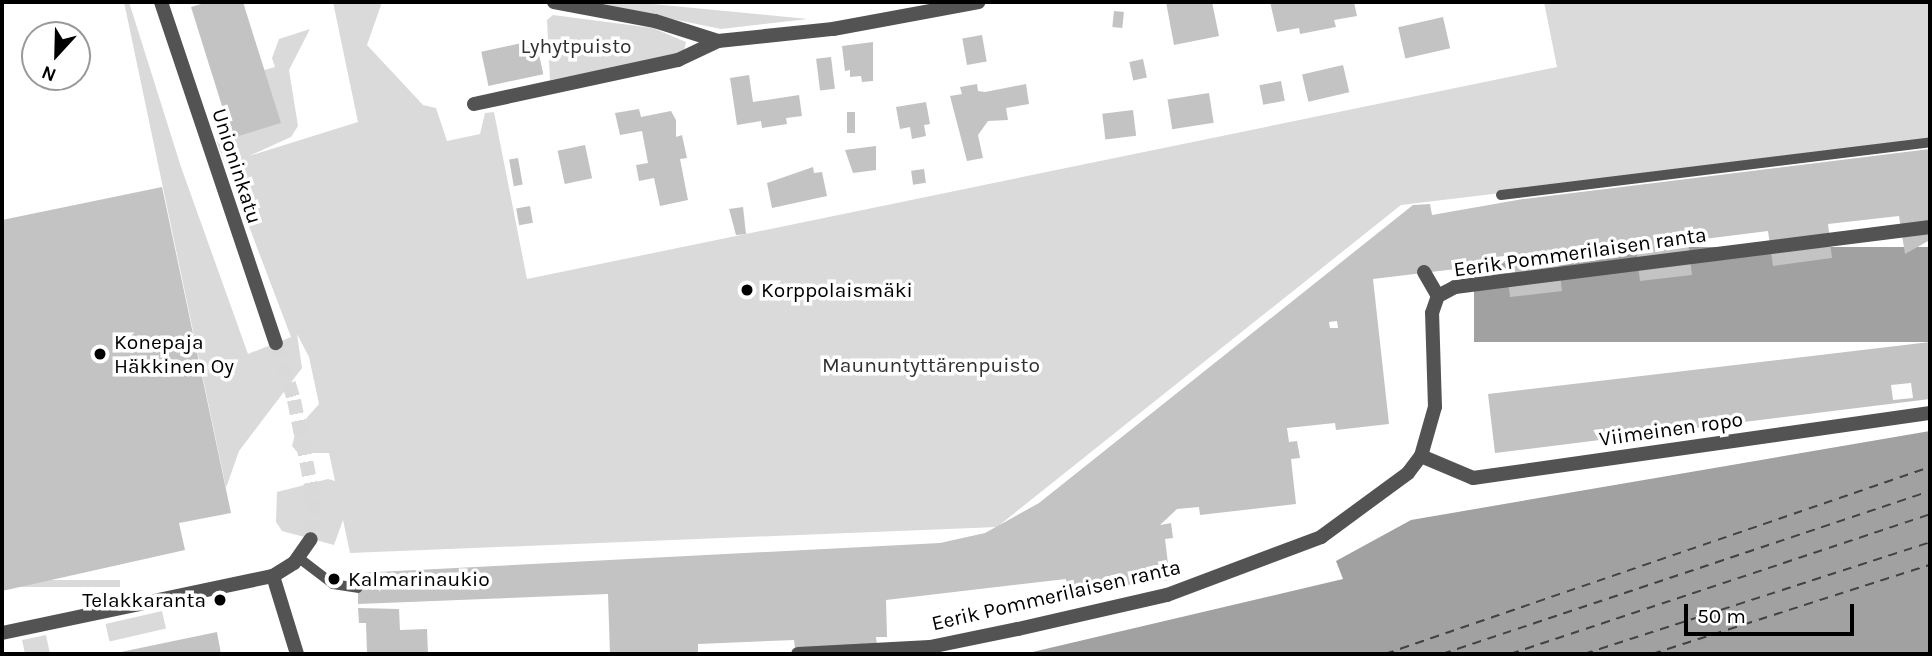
<!DOCTYPE html>
<meta charset="utf-8">
<style>
body{margin:0}
#map{position:relative;width:1932px;height:656px;overflow:hidden;background:#fff;font-family:Karla,sans-serif}
div>[style]{position:absolute}
.green>*{inset:0;background:#dadada;transform-origin:0 0}
.water>*{inset:0;background:#a1a1a1;transform-origin:0 0}
.ferry>*{height:2px;margin-top:-1px;transform-origin:0;background:repeating-linear-gradient(90deg,#424242 0 9px,transparent 0 16px)}
.building>*{inset:0;background:#c3c3c3;transform-origin:0 0}
.minor-tunnel>*{height:14px;margin-top:-7px;transform-origin:0;background:repeating-linear-gradient(90deg,#d9d9d9 0 14px,transparent 0 21px)}
.service>*{height:10px;margin:-5px;padding:0 5px;transform-origin:5px;border-radius:5px;background:#535353}
.minor>*{height:14px;margin:-7px;padding:0 7px;transform-origin:7px;border-radius:7px;background:#535353}
.dots>*{width:19px;height:19px;translate:-50% -50%;box-sizing:border-box;border:4px solid #fff;border-radius:50%}
span{translate:-50% -50%;white-space:nowrap;text-align:center;line-height:1.15;-webkit-text-stroke:7px #fff;paint-order:stroke}
.park-label{font-size:21px;color:#313131}
.street-label{font-size:21px;color:#000}
.poi-label{font-size:21px;color:#000}
.left{translate:0 -50%;text-align:left}
.right{translate:-100% -50%;text-align:right}
.frame{position:absolute;inset:0;border:4px solid #000;pointer-events:none}
.north{position:absolute;left:21px;top:21px;width:70px;height:70px;box-sizing:border-box;background:#fff;border:2px solid #999;border-radius:50%;rotate:202deg;font-size:19px;font-weight:700;line-height:28px;text-align:center;color:#000}
.north::after{content:'';display:block;margin:auto;width:24px;height:32px;background:#000;clip-path:polygon(50% 0,100% 100%,50% 72%,0 100%)}
.scale{position:absolute;left:1684px;top:604px;width:170px;height:32px;box-sizing:border-box;border:4px solid #000;border-top:0;padding-left:9px;font-size:21px;line-height:24px;white-space:nowrap;color:#000;-webkit-text-stroke:5px #fff;paint-order:stroke}
</style>
<div id="map">
<div class="green">
<i style="clip-path:polygon(124px 2px,129px 2px,181px 167px,248px 354px,291px 337px,217px 142px,280px 123px,264px 70px,275px 67px,272px 58px,279px 39px,310px 29px,289px 70px,298px 126px,291px 137px,249px 156px,358px 122px,333px 2px,382px 2px,367px 45px,423px 105px,436px 108px,447px 141px,480px 134px,485px 113px,494px 112px,527px 279px,1557px 67px,1544px 2px,1930px 2px,1930px 141px,1401px 205px,997px 527px,350px 553px,343px 520px,334px 545px,282px 531px,276px 522px,277px 492px,328px 479px,335px 481px,329px 453px,298px 453px,292px 446px,296px 430px,319px 404px,309px 357px,297px 334px,302px 368px,239px 451px,226px 488px)"></i>
<i style="clip-path:polygon(589px 2px,632px 2px,808px 19px,721px 29px)"></i>
<i style="clip-path:polygon(553px 15px,653px 28px,686px 42px,684px 51px,667px 57px,550px 80px,547px 20px)"></i>
<i style="left:120px;top:580px;width:7px;height:121px;rotate:90deg"></i>
<i style="left:162px;top:611px;width:18px;height:58px;rotate:77deg"></i>
<i style="clip-path:polygon(46px 635px,50px 654px,25px 654px,22px 640px)"></i>
</div>
<div class="water">
<i style="left:1930px;top:247px;width:95px;height:456px;rotate:90deg"></i>
<i style="clip-path:polygon(1930px 431px,1930px 654px,1024px 654px,1343px 579px,1336px 561px,1411px 520px)"></i>
</div>
<div class="ferry">
<i style="left:1385px;top:654px;width:576px;rotate:-18.94deg"></i>
<i style="left:1442px;top:654px;width:515px;rotate:-18.47deg"></i>
<i style="left:1510px;top:654px;width:443px;rotate:-18.4deg"></i>
<i style="left:1584px;top:654px;width:364px;rotate:-17.9deg"></i>
<i style="left:1652px;top:654px;width:292px;rotate:-17.8deg"></i>
</div>
<div class="building">
<i style="clip-path:polygon(208px 2px,243px 2px,281px 123px,232px 138px,191px 7px)"></i>
<i style="clip-path:polygon(1166px 2px,1212px 2px,1219px 36px,1174px 45px)"></i>
<i style="clip-path:polygon(1270px 2px,1354px 2px,1357px 16px,1334px 20px,1336px 27px,1300px 34px,1299px 28px,1277px 32px)"></i>
<i style="left:1114px;top:11px;width:10px;height:16px;rotate:6deg"></i>
<i style="left:1443px;top:17px;width:32px;height:46px;rotate:77deg"></i>
<i style="left:982px;top:35px;width:27px;height:20px;rotate:80deg"></i>
<i style="left:536px;top:40px;width:35px;height:56px;rotate:78deg"></i>
<i style="clip-path:polygon(873px 42px,873px 81px,862px 82px,861px 76px,850px 77px,850px 70px,845px 71px,842px 46px)"></i>
<i style="left:831px;top:57px;width:32px;height:15px;rotate:83deg"></i>
<i style="left:1143px;top:59px;width:19px;height:14px;rotate:78deg"></i>
<i style="left:1343px;top:65px;width:28px;height:42px;rotate:77deg"></i>
<i style="clip-path:polygon(749px 75px,753px 102px,799px 95px,802px 116px,786px 118px,787px 124px,762px 128px,761px 121px,737px 125px,730px 78px)"></i>
<i style="left:1281px;top:81px;width:20px;height:22px;rotate:79deg"></i>
<i style="clip-path:polygon(977px 84px,978px 91px,985px 92px,1026px 84px,1029px 104px,1006px 108px,1008px 120px,988px 121px,978px 135px,983px 158px,967px 161px,950px 96px,962px 94px,960px 87px)"></i>
<i style="left:1209px;top:93px;width:30px;height:42px;rotate:81deg"></i>
<i style="clip-path:polygon(926px 102px,930px 124px,924px 125px,926px 136px,912px 139px,910px 127px,900px 129px,896px 107px)"></i>
<i style="clip-path:polygon(639px 109px,641px 117px,671px 111px,676px 120px,676px 137px,682px 135px,687px 158px,680px 159px,688px 200px,660px 206px,654px 178px,639px 181px,636px 165px,648px 163px,642px 131px,620px 135px,615px 113px)"></i>
<i style="left:1133px;top:110px;width:26px;height:31px;rotate:83deg"></i>
<i style="left:847px;top:112px;width:8px;height:21px"></i>
<i style="left:585px;top:145px;width:34px;height:28px;rotate:78deg"></i>
<i style="clip-path:polygon(876px 146px,876px 170px,853px 173px,845px 150px)"></i>
<i style="clip-path:polygon(evenodd,1930px 149px,1930px 240px,1905px 254px,1899px 216px,1828px 224px,1832px 258px,1773px 266px,1768px 231px,1688px 241px,1692px 275px,1640px 281px,1636px 247px,1558px 257px,1562px 291px,1510px 297px,1506px 263px,1373px 279px,1389px 424px,1336px 430px,1335px 423px,1287px 428px,1289px 442px,1297px 441px,1300px 458px,1291px 459px,1296px 504px,1200px 515px,1199px 507px,1177px 509px,1160px 525px,1171px 523px,1173px 538px,1165px 539px,1170px 580px,1067px 592px,1066px 579px,886px 600px,887px 637px,876px 637px,877px 645px,795px 648px,794px 640px,698px 644px,698px 654px,610px 654px,608px 594px,358px 604px,358px 573px,940px 543px,985px 533px,1039px 503px,1413px 205px,1430px 204px,1432px 215px,1523px 199px,1930px 149px,1337px 321px,1338px 328px,1330px 328px,1329px 322px,1337px 321px)"></i>
<i style="left:518px;top:158px;width:27px;height:9px;rotate:80deg"></i>
<i style="clip-path:polygon(813px 167px,814px 173px,822px 172px,827px 196px,772px 208px,767px 183px)"></i>
<i style="left:924px;top:169px;width:14px;height:13px;rotate:82deg"></i>
<i style="clip-path:polygon(162px 187px,231px 513px,179px 523px,185px 550px,2px 591px,2px 220px)"></i>
<i style="left:530px;top:206px;width:17px;height:14px;rotate:80deg"></i>
<i style="clip-path:polygon(743px 207px,746px 234px,736px 235px,729px 209px)"></i>
<i style="clip-path:polygon(evenodd,1930px 342px,1930px 399px,1495px 453px,1488px 394px,1930px 342px,1911px 383px,1913px 398px,1893px 400px,1891px 385px,1911px 383px)"></i>
<i style="clip-path:polygon(358px 608px,399px 609px,400px 630px,427px 629px,428px 654px,367px 654px,366px 623px,359px 623px)"></i>
<i style="clip-path:polygon(217px 632px,221px 654px,116px 654px,116px 653px)"></i>
</div>
<div class="minor-tunnel">
<i style="left:276px;top:343px;width:60px;rotate:72.5deg"></i>
<i style="left:294px;top:400px;width:102px;rotate:78.7deg"></i>
<i style="left:314px;top:500px;width:39px;rotate:94deg"></i>
</div>
<div class="service">
<i style="left:1501px;top:195px;width:432px;rotate:-7deg"></i>
<i style="left:299px;top:558px;width:43px;rotate:37.4deg"></i>
<i style="left:333px;top:584px;width:25px;rotate:9deg"></i>
</div>
<div class="minor">
<i style="left:161px;top:2px;width:360px;rotate:71.4deg"></i>
<i style="left:554px;top:2px;width:103px;rotate:10.7deg"></i>
<i style="left:655px;top:21px;width:66px;rotate:17.6deg"></i>
<i style="left:474px;top:104px;width:209px;rotate:-12.2deg"></i>
<i style="left:678px;top:60px;width:44px;rotate:-25.4deg"></i>
<i style="left:718px;top:41px;width:116px;rotate:-6deg"></i>
<i style="left:833px;top:29px;width:148px;rotate:-10.5deg"></i>
<i style="left:1424px;top:272px;width:28px;rotate:60deg"></i>
<i style="left:1421px;top:456px;width:56px;rotate:22.9deg"></i>
<i style="left:1473px;top:478px;width:462px;rotate:-8.1deg"></i>
<i style="left:273px;top:576px;width:82px;rotate:72.9deg"></i>
<i style="left:2px;top:633px;width:277px;rotate:-11.9deg"></i>
<i style="left:273px;top:576px;width:25px;rotate:-32deg"></i>
<i style="left:294px;top:563px;width:29px;rotate:-55deg"></i>
<i style="left:798px;top:654px;width:132px;rotate:-3deg"></i>
<i style="left:930px;top:647px;width:90px;rotate:-11.6deg"></i>
<i style="left:1018px;top:629px;width:153px;rotate:-12.9deg"></i>
<i style="left:1167px;top:595px;width:165px;rotate:-20.6deg"></i>
<i style="left:1321px;top:537px;width:108px;rotate:-36.3deg"></i>
<i style="left:1408px;top:473px;width:21px;rotate:-53deg"></i>
<i style="left:1421px;top:456px;width:51px;rotate:-74.1deg"></i>
<i style="left:1435px;top:407px;width:94px;rotate:-91.8deg"></i>
<i style="left:1432px;top:313px;width:18px;rotate:-71deg"></i>
<i style="left:1438px;top:296px;width:19px;rotate:-28deg"></i>
<i style="left:1455px;top:287px;width:479px;rotate:-7.2deg"></i>
</div>
<div class="dots">
<i style="left:747px;top:290px;background:#000"></i>
<i style="left:100px;top:354px;background:#000"></i>
<i style="left:334px;top:579px;background:#000"></i>
<i style="left:220px;top:600px;background:#000"></i>
</div>
<div class="park-label">
<span style="left:576px;top:46px">Lyhytpuisto</span>
<span style="left:931px;top:365px">Maununtyttärenpuisto</span>
</div>
<div class="street-label">
<span style="left:237px;top:166px;rotate:72deg">Unioninkatu</span>
<span style="left:1580px;top:252px;rotate:-8deg">Eerik Pommerilaisen ranta</span>
<span style="left:1671px;top:429px;rotate:-8deg">Viimeinen ropo</span>
<span style="left:1056px;top:595px;rotate:-13deg">Eerik Pommerilaisen ranta</span>
</div>
<div class="poi-label">
<span class="left" style="left:761px;top:290px">Korppolaismäki</span>
<span class="left" style="left:114px;top:354px">Konepaja<br>Häkkinen Oy</span>
<span class="left" style="left:348px;top:579px">Kalmarinaukio</span>
<span class="right" style="left:206px;top:600px">Telakkaranta</span>
</div>
<div class="frame"></div>
<div class="north">N</div>
<div class="scale">50 m</div>
</div>
